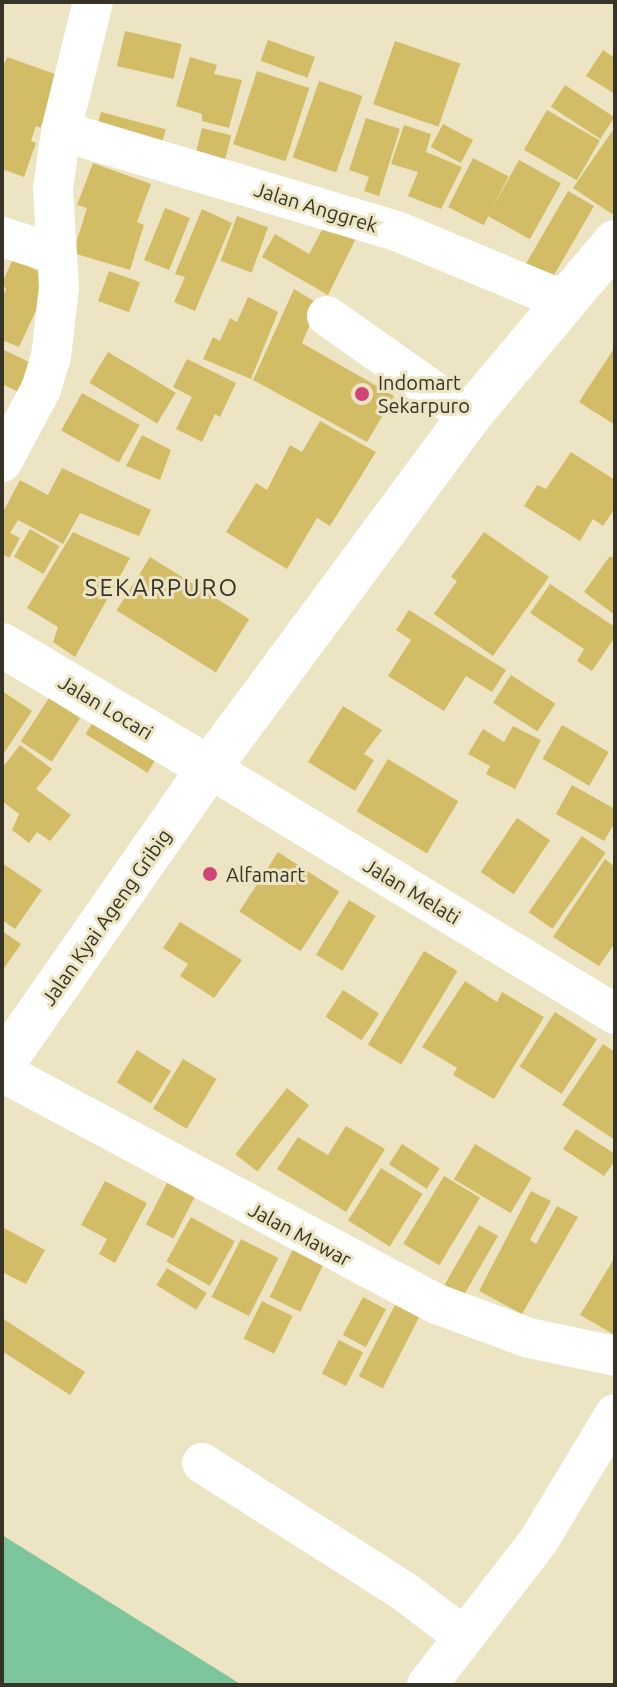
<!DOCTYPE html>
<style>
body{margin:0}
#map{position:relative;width:617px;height:1687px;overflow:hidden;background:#ece4c2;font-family:Ubuntu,sans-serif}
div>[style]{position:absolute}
.green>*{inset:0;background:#7dc59a}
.building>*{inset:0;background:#d2bd66;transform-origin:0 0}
.street>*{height:40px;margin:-20px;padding:0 20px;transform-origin:20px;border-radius:20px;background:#fff}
.secondary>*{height:44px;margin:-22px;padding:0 22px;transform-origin:22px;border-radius:22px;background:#fff}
.primary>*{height:44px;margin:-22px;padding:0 22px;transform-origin:22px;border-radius:22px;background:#fff}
.dots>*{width:22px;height:22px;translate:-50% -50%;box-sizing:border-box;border:4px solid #ece4c2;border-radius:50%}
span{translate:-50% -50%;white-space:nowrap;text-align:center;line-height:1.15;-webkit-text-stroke:6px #ece4c2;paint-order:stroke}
.street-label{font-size:20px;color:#373427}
.poi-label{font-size:20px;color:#373427}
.left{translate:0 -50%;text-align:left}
.quarter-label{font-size:24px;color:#373427;letter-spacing:2px}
.frame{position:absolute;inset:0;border:4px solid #373427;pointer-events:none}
</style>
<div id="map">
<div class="green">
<i style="clip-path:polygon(2px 1535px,242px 1685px,2px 1685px)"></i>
</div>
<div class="building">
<i style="left:125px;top:31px;width:58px;height:36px;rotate:13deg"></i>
<i style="left:268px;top:40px;width:50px;height:22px;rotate:20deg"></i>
<i style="left:395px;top:41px;width:69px;height:67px;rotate:19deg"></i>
<i style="clip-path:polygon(603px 50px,615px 58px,615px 94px,586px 76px)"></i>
<i style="clip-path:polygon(7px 57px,69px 79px,46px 130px,36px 126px,31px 141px,36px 143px,24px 177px,2px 169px,2px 69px)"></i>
<i style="clip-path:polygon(190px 57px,217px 65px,214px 74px,242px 80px,229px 128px,202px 121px,202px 114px,176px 106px)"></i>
<i style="left:257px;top:71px;width:55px;height:77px;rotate:18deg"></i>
<i style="left:319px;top:81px;width:46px;height:81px;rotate:19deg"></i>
<i style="left:565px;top:85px;width:59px;height:26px;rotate:33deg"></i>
<i style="left:547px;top:110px;width:61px;height:46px;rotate:30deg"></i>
<i style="left:101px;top:112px;width:67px;height:18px;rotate:15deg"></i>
<i style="clip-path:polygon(366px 118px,400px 129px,379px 196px,364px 191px,369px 177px,349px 170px)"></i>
<i style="left:443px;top:124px;width:34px;height:26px;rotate:28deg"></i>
<i style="clip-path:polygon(404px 125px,431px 134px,426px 152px,462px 167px,441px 209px,408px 196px,418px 172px,391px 164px)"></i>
<i style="clip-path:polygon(615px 127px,615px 210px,612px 214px,573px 188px)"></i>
<i style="left:202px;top:128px;width:30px;height:35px;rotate:14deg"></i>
<i style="left:473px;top:158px;width:40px;height:55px;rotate:27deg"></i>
<i style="left:519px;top:160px;width:48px;height:64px;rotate:29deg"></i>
<i style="clip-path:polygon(93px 163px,151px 184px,137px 222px,144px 225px,130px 270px,73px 253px,87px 208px,77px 205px)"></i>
<i style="left:568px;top:191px;width:30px;height:87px;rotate:30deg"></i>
<i style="left:165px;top:208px;width:27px;height:56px;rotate:22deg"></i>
<i style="clip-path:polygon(202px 209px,232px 223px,195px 311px,174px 302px,185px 277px,175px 274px)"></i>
<i style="clip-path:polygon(330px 215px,360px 230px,328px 295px,262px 257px,275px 234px,309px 254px)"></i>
<i style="left:237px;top:216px;width:33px;height:48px;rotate:20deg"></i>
<i style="clip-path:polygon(13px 259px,57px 280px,39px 304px,19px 347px,2px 340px,2px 298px,6px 289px,2px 283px)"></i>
<i style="left:109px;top:271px;width:33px;height:32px;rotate:20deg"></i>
<i style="clip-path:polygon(294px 289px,319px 304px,302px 343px,394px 396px,367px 442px,253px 380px)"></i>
<i style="clip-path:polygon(248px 297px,278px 312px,251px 379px,203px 359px,213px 337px,220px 341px,230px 318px,237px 322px)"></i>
<i style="clip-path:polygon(615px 347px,615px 425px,579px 402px)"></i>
<i style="clip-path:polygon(2px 349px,39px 367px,25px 395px,2px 384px)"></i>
<i style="left:108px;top:352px;width:79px;height:36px;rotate:31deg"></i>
<i style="clip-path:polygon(187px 359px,236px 383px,220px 417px,215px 414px,202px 442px,176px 429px,192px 397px,173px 387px)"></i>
<i style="left:82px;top:393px;width:66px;height:43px;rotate:29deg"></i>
<i style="clip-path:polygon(320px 421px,376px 452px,330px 526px,317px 518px,287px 569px,226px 532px,256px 483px,267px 490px,290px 445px,302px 452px)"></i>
<i style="clip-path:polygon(142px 435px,171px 450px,160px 480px,126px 466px)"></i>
<i style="clip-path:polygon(571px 452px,615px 480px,615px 508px,603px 526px,593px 519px,580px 541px,524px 506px,537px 485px,546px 489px)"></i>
<i style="clip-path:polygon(62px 468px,151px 510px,139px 536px,80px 513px,63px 544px,18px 520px,10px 533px,20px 538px,9px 558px,2px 554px,2px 514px,20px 480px,48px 495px)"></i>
<i style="left:30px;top:529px;width:34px;height:32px;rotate:30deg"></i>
<i style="clip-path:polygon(73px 532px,130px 558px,75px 657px,53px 642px,58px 627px,27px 608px)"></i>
<i style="clip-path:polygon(484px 532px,549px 577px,493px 656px,434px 614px,457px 581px,451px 577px)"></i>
<i style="clip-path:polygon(610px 556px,615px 559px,615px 615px,584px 592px)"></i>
<i style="left:150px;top:557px;width:117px;height:63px;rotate:32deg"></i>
<i style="clip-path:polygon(550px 584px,615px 627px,615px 637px,592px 671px,577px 661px,584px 649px,530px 613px)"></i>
<i style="clip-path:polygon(409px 610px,506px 670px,492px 692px,466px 676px,444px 711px,388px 676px,411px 640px,396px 630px)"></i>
<i style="left:511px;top:675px;width:53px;height:33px;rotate:33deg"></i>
<i style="clip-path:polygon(2px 691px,32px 711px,2px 756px)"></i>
<i style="left:49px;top:698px;width:37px;height:52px;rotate:33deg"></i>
<i style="left:103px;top:706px;width:73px;height:33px;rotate:32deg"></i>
<i style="clip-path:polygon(343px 706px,382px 730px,364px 754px,374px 760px,355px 791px,308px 762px)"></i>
<i style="left:562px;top:725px;width:54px;height:39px;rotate:30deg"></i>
<i style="clip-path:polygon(513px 726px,541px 740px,515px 789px,486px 774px,490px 766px,468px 754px,483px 729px,504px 742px)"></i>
<i style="clip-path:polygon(20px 745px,52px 769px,36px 789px,71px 815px,50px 841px,37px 832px,29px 843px,12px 830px,19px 814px,2px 801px,2px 768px)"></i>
<i style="left:388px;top:759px;width:82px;height:61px;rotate:31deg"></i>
<i style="clip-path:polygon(572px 785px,615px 809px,615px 822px,604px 841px,556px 814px)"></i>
<i style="left:517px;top:818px;width:40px;height:65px;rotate:34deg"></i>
<i style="left:582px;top:836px;width:29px;height:93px;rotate:35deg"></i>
<i style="left:278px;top:852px;width:73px;height:71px;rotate:33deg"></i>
<i style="clip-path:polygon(605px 859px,615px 867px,615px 943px,599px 966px,553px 937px)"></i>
<i style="clip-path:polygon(2px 863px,42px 890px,15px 929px,2px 920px)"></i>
<i style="left:349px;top:900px;width:31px;height:64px;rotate:31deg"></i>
<i style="clip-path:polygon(180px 922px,242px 960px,214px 998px,180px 976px,188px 964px,163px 948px)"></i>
<i style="clip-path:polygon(2px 931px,21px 944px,2px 971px)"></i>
<i style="left:424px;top:951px;width:39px;height:109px;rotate:31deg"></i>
<i style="clip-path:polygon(465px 981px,497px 1002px,502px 992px,544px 1017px,494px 1099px,453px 1075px,457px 1068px,422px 1047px)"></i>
<i style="left:343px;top:990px;width:43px;height:32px;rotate:33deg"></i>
<i style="left:555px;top:1012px;width:50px;height:65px;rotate:33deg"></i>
<i style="clip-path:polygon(603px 1044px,615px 1052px,615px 1140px,562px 1105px)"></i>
<i style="left:137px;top:1050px;width:40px;height:38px;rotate:32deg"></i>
<i style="left:183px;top:1059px;width:39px;height:58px;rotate:31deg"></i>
<i style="left:287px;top:1088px;width:28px;height:84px;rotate:38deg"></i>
<i style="clip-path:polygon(346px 1126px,385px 1149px,346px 1212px,277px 1169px,298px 1137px,328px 1155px)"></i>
<i style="clip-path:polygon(576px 1129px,615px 1154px,615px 1161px,604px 1176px,563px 1149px)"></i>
<i style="left:402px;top:1144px;width:45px;height:24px;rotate:33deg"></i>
<i style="left:475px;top:1144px;width:66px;height:41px;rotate:31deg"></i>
<i style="left:381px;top:1168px;width:49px;height:62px;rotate:32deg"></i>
<i style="left:444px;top:1176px;width:42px;height:79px;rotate:31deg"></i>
<i style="left:169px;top:1179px;width:31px;height:51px;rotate:27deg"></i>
<i style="clip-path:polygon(105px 1181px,147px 1203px,115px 1263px,99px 1254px,107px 1239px,81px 1225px)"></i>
<i style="clip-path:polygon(531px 1191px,551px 1201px,530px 1240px,536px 1244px,557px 1206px,578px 1217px,522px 1314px,479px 1291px)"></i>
<i style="left:191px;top:1217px;width:50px;height:51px;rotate:29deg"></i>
<i style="left:479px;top:1225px;width:22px;height:69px;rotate:30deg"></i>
<i style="clip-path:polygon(2px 1227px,45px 1250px,26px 1284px,2px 1272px)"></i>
<i style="left:241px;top:1239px;width:42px;height:65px;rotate:27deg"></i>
<i style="left:296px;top:1243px;width:34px;height:60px;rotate:26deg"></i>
<i style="clip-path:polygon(615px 1257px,615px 1331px,613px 1334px,580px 1315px)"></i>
<i style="left:167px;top:1268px;width:47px;height:20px;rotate:32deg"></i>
<i style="left:363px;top:1297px;width:26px;height:43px;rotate:28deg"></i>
<i style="left:262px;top:1301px;width:34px;height:42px;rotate:26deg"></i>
<i style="left:395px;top:1305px;width:27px;height:80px;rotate:27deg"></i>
<i style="clip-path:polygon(2px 1318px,85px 1372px,70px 1395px,2px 1351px)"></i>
<i style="left:339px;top:1340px;width:27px;height:38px;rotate:27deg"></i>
</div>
<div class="street">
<i style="left:61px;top:131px;width:353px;rotate:16.6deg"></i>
<i style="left:399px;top:232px;width:180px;rotate:22.6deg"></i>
<i style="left:2px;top:237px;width:57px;rotate:17.5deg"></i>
<i style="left:327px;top:316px;width:174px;rotate:35.2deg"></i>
<i style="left:2px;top:462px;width:83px;rotate:-61.9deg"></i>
<i style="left:41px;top:389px;width:34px;rotate:-73deg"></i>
<i style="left:51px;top:357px;width:70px;rotate:-83.5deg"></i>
<i style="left:59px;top:287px;width:98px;rotate:-93.5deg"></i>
<i style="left:53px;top:189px;width:59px;rotate:-82.1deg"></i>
<i style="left:61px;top:131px;width:133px;rotate:-76.1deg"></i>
<i style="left:209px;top:768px;width:475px;rotate:31.2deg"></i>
<i style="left:2px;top:1072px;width:493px;rotate:28.1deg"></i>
<i style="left:437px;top:1304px;width:98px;rotate:20.3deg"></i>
<i style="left:529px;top:1338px;width:88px;rotate:11.8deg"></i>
<i style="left:202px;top:1463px;width:241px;rotate:32.4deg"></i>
<i style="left:405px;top:1592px;width:73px;rotate:37.2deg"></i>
<i style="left:427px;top:1685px;width:183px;rotate:-52.3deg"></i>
<i style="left:539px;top:1540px;width:147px;rotate:-58.9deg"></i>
</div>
<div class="secondary">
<i style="left:2px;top:645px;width:241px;rotate:30.7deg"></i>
</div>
<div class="primary">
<i style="left:2px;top:1065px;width:362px;rotate:-55.1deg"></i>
<i style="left:209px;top:768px;width:438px;rotate:-53.5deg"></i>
<i style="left:469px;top:416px;width:227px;rotate:-50deg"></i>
</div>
<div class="dots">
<i style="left:362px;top:394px;background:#d14576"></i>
<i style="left:210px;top:874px;background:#d14576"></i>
</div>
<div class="street-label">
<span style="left:316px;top:207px;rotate:17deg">Jalan Anggrek</span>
<span style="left:106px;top:707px;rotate:31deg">Jalan Locari</span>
<span style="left:412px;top:891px;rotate:31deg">Jalan Melati</span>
<span style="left:106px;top:917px;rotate:-55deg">Jalan Kyai Ageng Gribig</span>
<span style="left:300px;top:1234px;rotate:28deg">Jalan Mawar</span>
</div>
<div class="poi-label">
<span class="left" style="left:378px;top:394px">Indomart<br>Sekarpuro</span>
<span class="left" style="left:226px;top:874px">Alfamart</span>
</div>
<div class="quarter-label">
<span style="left:162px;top:588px">SEKARPURO</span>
</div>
<div class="frame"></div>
</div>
